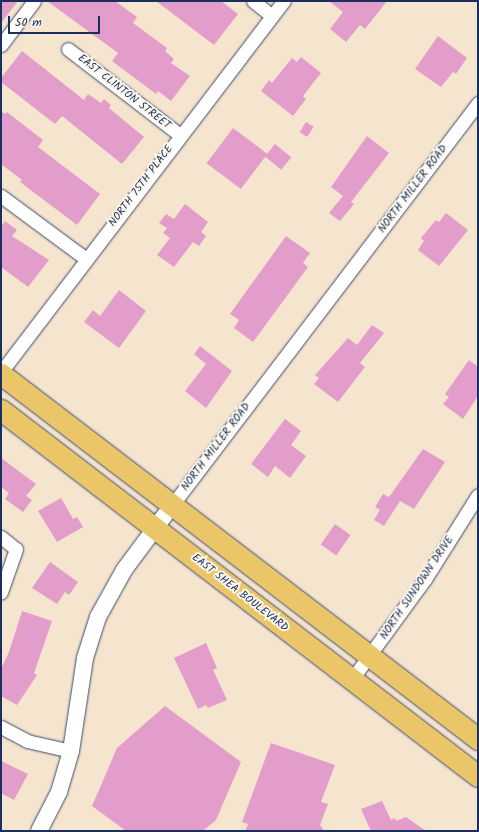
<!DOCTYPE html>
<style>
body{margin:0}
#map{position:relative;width:479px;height:832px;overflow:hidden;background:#f6e5ce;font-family:Kalam,sans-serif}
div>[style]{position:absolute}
.building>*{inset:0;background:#e39dca;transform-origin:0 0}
.roads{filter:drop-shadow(0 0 1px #3c4a6f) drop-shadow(0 0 1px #3c4a6f)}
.minor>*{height:13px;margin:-6.5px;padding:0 6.5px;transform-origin:6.5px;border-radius:6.5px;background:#fff}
.tertiary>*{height:16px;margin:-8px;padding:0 8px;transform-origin:8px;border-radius:8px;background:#fff}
.primary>*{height:21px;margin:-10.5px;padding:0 10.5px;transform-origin:10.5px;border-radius:10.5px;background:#ebc669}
span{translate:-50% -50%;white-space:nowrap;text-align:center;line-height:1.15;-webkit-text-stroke:4px #fbf7ec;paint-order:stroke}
.street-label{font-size:11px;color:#1b2f5e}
.frame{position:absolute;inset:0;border:2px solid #1b2f5e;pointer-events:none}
.scale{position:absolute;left:8px;top:16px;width:92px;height:18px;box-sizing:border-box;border:2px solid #1b2f5e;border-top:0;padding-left:5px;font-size:12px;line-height:14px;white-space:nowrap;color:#1b2f5e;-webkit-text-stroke:3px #fbf7ec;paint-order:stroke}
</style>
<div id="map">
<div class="building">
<i style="clip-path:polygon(1px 1px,18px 1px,1px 23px)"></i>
<i style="clip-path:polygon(47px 1px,115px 1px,137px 17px,133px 23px,167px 48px,165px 51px,174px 59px,171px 63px,190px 76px,171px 101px,158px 91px,156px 94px,112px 61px,118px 53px)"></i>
<i style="clip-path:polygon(156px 1px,221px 1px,238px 14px,214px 45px)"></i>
<i style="clip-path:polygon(329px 1px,387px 1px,365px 29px,360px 25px,346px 42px,330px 29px,343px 12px)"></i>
<i style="clip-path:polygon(438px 36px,467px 58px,456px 74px,453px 72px,441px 87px,415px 69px)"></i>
<i style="clip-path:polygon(22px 51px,84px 100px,88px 94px,101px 103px,104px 99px,111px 105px,109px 108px,144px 137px,122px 164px,62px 116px,55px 124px,1px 82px,1px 78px)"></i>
<i style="clip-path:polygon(301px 57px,321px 73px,303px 96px,306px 99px,293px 116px,261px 91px,269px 80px,272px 83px,292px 58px,297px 62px)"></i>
<i style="clip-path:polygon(1px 111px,5px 114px,7px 112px,43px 140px,38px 147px,100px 194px,77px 225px,20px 182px,22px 180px,1px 164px)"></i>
<i style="left:306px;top:122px;width:9px;height:12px;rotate:32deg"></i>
<i style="left:233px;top:128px;width:43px;height:44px;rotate:37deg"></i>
<i style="clip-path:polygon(367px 136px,389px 153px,351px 202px,354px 204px,340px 221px,329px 213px,343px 196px,331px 187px)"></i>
<i style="left:275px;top:144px;width:21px;height:16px;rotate:39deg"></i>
<i style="clip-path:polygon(185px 204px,208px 222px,201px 232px,206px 236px,199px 246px,193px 242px,174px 267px,157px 255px,170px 238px,163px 233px,167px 228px,159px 223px,166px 214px,174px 219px)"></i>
<i style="clip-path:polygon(446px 213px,468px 230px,439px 266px,418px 250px,424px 241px,421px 238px,436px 220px,439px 222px)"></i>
<i style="clip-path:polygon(5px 221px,17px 230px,12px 236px,49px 260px,28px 287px,1px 267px,1px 227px)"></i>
<i style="clip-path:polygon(286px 236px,310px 253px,303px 263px,308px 267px,253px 342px,234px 328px,239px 320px,230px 314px)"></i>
<i style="clip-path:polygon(119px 290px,146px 311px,119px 348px,84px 322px,93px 310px,100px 316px)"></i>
<i style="clip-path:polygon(372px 325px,384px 333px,360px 363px,365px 367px,338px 402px,314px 384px,319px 378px,315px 375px,348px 338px,357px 345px)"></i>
<i style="clip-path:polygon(200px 346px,232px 371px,206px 408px,185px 391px,206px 364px,194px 354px)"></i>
<i style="clip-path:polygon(469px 360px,478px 367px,478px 396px,463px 419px,443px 404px,449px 397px,445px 394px)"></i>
<i style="clip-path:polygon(285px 419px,301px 431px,291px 445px,306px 456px,290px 478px,275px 466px,268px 477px,251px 464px)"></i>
<i style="clip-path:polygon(423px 449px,445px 462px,414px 509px,400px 501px,384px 526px,374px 520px,380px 510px,375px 507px,383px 494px,389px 497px)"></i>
<i style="clip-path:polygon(1px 458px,36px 484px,26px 496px,32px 500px,23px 512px,5px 499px,9px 493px,1px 487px)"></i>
<i style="clip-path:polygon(61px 498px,73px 519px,77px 517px,83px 527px,57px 542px,38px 511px)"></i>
<i style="left:335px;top:524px;width:19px;height:25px;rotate:35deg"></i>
<i style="clip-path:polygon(50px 562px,78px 582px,69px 595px,65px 592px,57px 604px,32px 588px)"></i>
<i style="clip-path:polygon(22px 611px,52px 621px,34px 673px,37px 675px,17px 705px,1px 696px,1px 669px,9px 652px)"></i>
<i style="clip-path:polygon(206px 643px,217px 668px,213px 670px,227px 700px,208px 708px,206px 705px,198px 709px,174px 658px)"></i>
<i style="clip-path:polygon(165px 706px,241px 762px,216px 820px,203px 831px,126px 831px,92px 806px,117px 748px)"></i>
<i style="clip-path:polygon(271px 743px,335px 765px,321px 802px,328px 804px,320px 825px,324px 831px,245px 831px,248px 824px,242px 822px)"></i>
<i style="clip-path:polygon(1px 761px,28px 774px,14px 800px,1px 793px)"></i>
<i style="clip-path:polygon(382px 801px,391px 820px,395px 818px,396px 821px,406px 817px,426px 831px,371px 831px,361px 809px)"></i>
</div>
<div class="roads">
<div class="minor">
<i style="left:253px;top:1px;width:24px;rotate:38deg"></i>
<i style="left:1px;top:45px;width:55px;rotate:-53.1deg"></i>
<i style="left:68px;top:49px;width:141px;rotate:37.5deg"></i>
<i style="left:1px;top:196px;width:106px;rotate:36.5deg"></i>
<i style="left:1px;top:372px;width:467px;rotate:-52.7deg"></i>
<i style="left:173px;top:504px;width:504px;rotate:-52.74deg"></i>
<i style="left:1px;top:537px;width:19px;rotate:39deg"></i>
<i style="left:16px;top:549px;width:46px;rotate:109.2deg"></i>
<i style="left:352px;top:679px;width:124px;rotate:-53.9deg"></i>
<i style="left:425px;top:579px;width:99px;rotate:-57.8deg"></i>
<i style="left:1px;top:727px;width:30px;rotate:28deg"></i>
<i style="left:27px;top:741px;width:45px;rotate:12.8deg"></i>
</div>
<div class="tertiary">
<i style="left:39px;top:831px;width:44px;rotate:-62.9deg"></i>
<i style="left:59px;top:792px;width:43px;rotate:-73.7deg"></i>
<i style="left:71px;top:751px;width:94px;rotate:-81.4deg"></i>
<i style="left:85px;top:658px;width:43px;rotate:-72.4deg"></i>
<i style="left:98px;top:617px;width:54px;rotate:-61deg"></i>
<i style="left:124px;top:570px;width:82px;rotate:-53.4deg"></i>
</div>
<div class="primary">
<i style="left:1px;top:374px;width:601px;rotate:37.42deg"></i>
<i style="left:1px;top:410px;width:601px;rotate:37.5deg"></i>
</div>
</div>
<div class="street-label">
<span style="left:124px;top:92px;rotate:38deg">EAST CLINTON STREET</span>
<span style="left:141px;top:186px;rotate:-53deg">NORTH 75TH PLACE</span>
<span style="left:413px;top:189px;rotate:-53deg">NORTH MILLER ROAD</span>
<span style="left:216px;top:447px;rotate:-53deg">NORTH MILLER ROAD</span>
<span style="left:417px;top:588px;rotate:-56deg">NORTH SUNDOWN DRIVE</span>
<span style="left:240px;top:593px;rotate:38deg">EAST SHEA BOULEVARD</span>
</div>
<div class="frame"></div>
<div class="scale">50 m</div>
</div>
